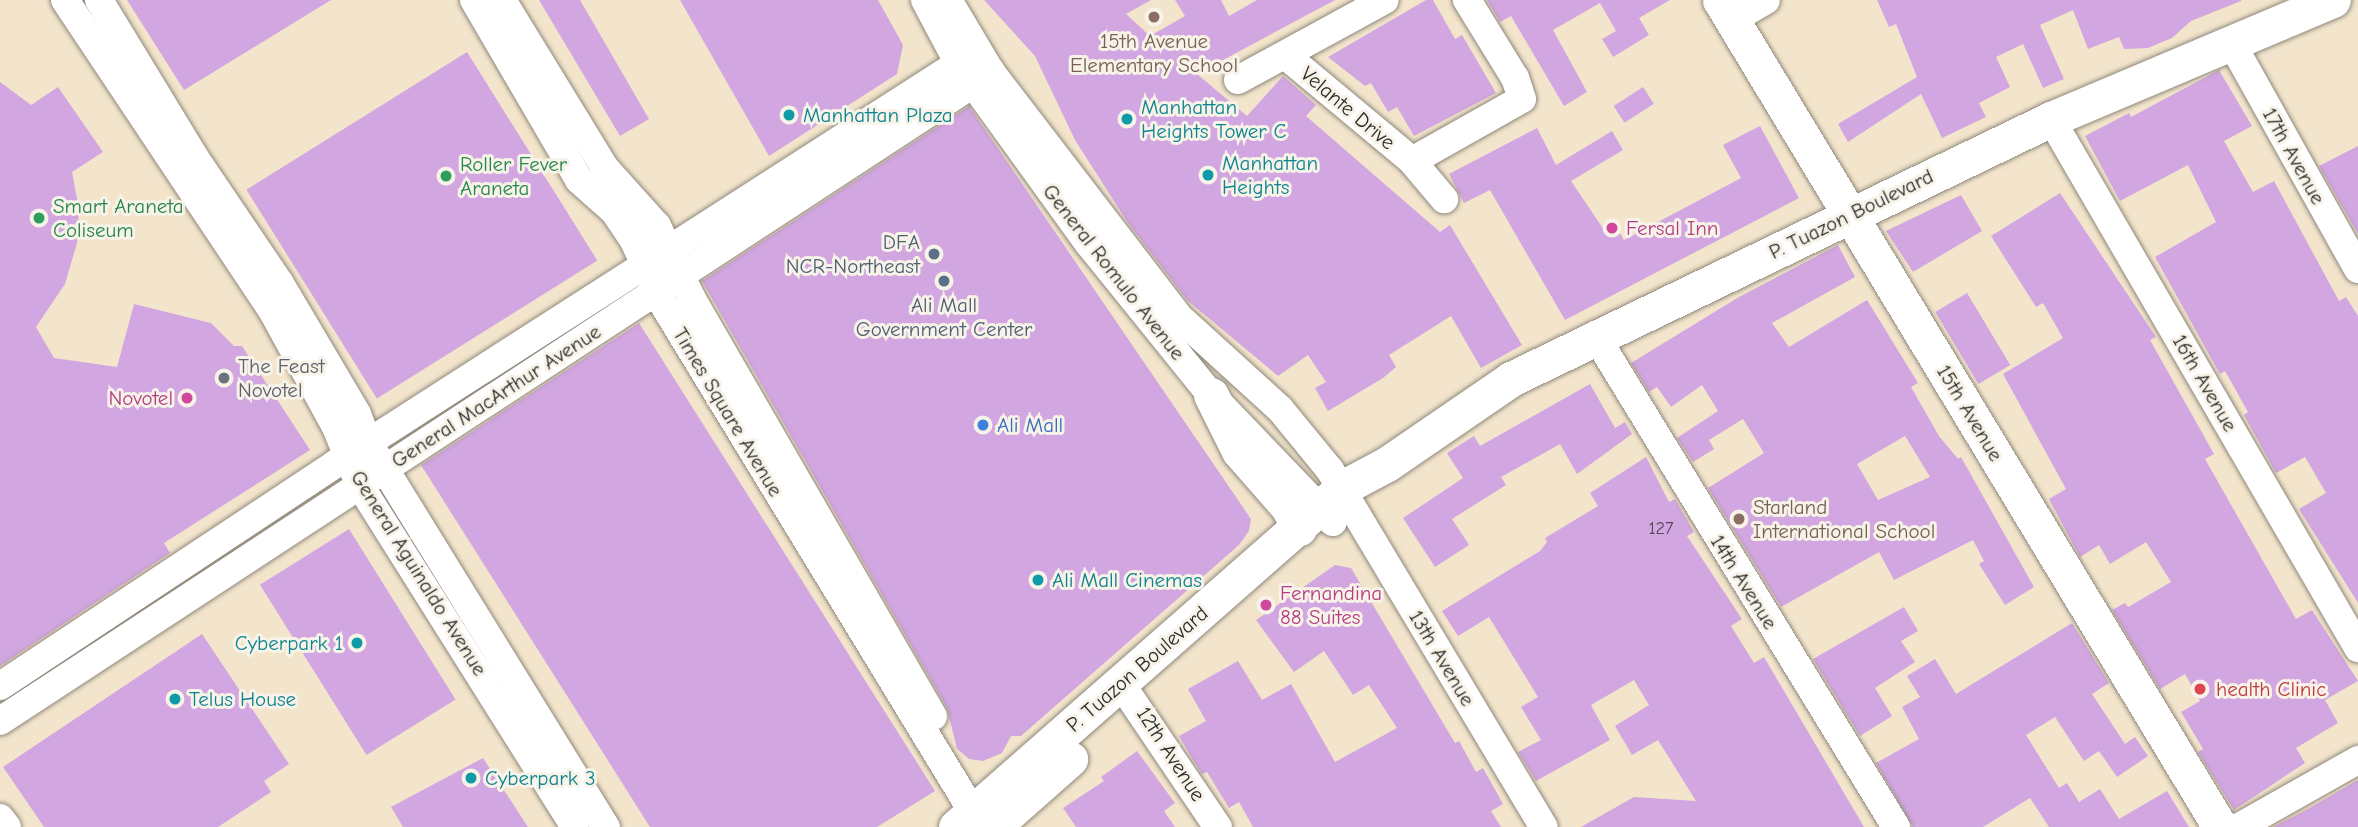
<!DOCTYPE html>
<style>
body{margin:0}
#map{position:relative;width:2358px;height:827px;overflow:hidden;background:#f3e5cc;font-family:"Comic Neue",sans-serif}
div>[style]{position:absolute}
.building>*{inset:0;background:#d2a6e0;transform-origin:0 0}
.roads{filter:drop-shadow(0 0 2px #8f887c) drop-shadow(0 0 2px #8f887c)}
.minor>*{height:28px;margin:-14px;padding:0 14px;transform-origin:14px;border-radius:14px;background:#fff}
.major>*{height:35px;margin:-17.5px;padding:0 17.5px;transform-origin:17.5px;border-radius:17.5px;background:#fff}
.dots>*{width:19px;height:19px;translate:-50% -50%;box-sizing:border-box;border:4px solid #f7f3e8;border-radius:50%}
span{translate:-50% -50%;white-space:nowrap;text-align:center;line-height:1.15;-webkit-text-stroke:6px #f7f3e8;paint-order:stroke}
.number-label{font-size:18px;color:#554a58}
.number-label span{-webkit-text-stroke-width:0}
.education-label{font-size:21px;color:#785e54}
.left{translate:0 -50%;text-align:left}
.culture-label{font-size:21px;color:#0d838f}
.right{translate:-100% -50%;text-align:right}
.street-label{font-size:21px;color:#2b2b2b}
.leisure-label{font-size:21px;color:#27864d}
.hotel-label{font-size:21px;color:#b23c85}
.service-label{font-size:21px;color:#4e5e75}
.worship-label{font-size:21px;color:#5b616d}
.shop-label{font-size:21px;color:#366cbe}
.health-label{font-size:21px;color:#be3a42}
</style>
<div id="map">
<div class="building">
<i style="clip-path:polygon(127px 0,331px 0,184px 90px)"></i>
<i style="clip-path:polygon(539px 0,580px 0,649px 119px,620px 136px)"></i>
<i style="clip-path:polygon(680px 0,878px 0,903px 45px,897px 74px,769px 156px)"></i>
<i style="clip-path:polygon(984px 0,1151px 0,1126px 14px,1150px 36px,1185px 16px,1175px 0,1221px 0,1229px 16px,1257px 0,1335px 0,1197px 74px,1247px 116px,1283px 76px,1316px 105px,1306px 116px,1440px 232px,1450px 225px,1522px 345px,1481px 368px,1451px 316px,1389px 355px,1396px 367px,1383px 378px,1328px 411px,1315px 388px,1326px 382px,1308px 355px,1278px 376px,1187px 300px,1128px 223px,1075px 140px,1035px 56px)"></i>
<i style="clip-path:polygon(1426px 0,1433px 0,1455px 39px,1462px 35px,1496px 93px,1414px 136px,1397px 107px,1388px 112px,1371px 83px,1365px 86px,1328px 57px)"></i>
<i style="clip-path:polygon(1487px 0,1670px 0,1639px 18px,1649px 35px,1613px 57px,1602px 39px,1616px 31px,1600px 3px,1553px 30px,1587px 92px,1564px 106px,1511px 16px,1500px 22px)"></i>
<i style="clip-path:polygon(1877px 0,2241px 0,2241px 1px,2191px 21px,2172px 38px,2148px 48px,2124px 49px,2119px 37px,2088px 49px,2073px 10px,2040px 25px,2064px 79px,2043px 88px,2023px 44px,1996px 57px,2010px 87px,1979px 103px,1986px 117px,1942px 138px,1921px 94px,1848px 142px,1838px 124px,1917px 77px,1896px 24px,1889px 27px)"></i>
<i style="left:467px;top:52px;width:246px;height:260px;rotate:58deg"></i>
<i style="clip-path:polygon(2219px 70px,2252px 126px,2224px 141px,2253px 192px,2274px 181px,2339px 301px,2346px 297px,2358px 316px,2358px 603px,2299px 509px,2326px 493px,2305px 457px,2276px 473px,2244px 415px,2248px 412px,2225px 371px,2220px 374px,2155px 257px,2216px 222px,2188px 165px,2120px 201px,2085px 136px,2129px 113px,2131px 117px)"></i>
<i style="clip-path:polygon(0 82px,31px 105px,58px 87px,103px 152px,72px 172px,79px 209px,77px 243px,65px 284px,36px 327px,54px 358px,117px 367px,134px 304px,211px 323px,234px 346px,242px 346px,310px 450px,164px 543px,170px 553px,0 666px)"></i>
<i style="left:1643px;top:87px;width:20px;height:35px;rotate:57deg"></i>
<i style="clip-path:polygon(969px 106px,1251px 519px,1249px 531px,1239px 545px,1021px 736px,1011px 736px,1002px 753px,983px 761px,969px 759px,957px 749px,947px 708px,702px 281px)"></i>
<i style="clip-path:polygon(1760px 126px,1799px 198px,1565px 320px,1490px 190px,1464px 203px,1449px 174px,1537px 128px,1556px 165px,1612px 131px,1623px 150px,1571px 181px,1606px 233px,1617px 228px,1624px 240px,1741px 178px,1723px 145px)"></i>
<i style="clip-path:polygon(2358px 146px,2358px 234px,2319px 166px)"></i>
<i style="clip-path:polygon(2060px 193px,2156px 337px,2150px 340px,2214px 454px,2205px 459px,2296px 619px,2312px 610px,2358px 681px,2325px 700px,2338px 723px,2296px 748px,2305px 763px,2234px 810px,2198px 752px,2203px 749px,2181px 712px,2200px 701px,2185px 674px,2160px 689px,2112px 610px,2125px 603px,2128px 607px,2171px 582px,2146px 542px,2110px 564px,2099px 545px,2080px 557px,2049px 499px,2066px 489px,2003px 374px,2063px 338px,2043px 303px,2036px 307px,1991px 236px)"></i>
<i style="clip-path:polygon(1961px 195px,1982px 231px,1913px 272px,1886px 231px)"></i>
<i style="clip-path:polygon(evenodd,1838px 245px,1855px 277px,1772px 323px,1789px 347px,1867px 300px,1918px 383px,1911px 387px,1939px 436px,1958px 459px,1961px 457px,2034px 587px,2005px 605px,1979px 564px,1984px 561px,1973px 540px,1894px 580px,1879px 552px,1781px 607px,1708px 488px,1764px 453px,1743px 419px,1709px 440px,1714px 449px,1693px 462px,1677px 438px,1718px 411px,1702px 385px,1671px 407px,1657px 387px,1649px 392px,1631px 363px,1739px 297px,1838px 245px,1905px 436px,1930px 477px,1878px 500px,1857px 464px,1905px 436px)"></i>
<i style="left:1967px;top:293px;width:84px;height:37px;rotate:59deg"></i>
<i style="clip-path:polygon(639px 323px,935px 791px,877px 827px,650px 827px,421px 465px)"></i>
<i style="clip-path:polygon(1590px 384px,1615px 428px,1625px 422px,1632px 434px,1577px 474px,1560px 444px,1501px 477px,1506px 485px,1452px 519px,1469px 545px,1435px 567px,1403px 518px,1463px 478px,1447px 453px,1474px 436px,1480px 446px)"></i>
<i style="clip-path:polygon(1646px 457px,1669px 502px,1675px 499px,1694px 532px,1687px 536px,1742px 619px,1731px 626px,1754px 663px,1764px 657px,1864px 827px,1581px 827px,1634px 797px,1696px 801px,1658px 740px,1632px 755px,1615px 726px,1649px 705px,1634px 680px,1591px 705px,1610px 740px,1536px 781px,1518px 752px,1541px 740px,1521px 707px,1538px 697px,1489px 617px,1458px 636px,1442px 611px,1540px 551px,1547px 542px,1545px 538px,1598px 506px,1590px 493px)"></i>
<i style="left:349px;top:529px;width:201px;height:105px;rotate:58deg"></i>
<i style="clip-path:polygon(1335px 565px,1351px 568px,1455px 743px,1459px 741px,1476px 772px,1483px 768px,1503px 804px,1491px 811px,1501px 827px,1253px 827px,1239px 802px,1229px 808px,1207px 772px,1202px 774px,1193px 760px,1179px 736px,1206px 721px,1188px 689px,1238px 661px,1262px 700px,1291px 684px,1335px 762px,1397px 728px,1369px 685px,1353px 695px,1324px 651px,1294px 672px,1256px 620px)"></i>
<i style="clip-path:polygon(1904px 607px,1918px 631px,1901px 641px,1915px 662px,1875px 688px,1892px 716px,1860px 736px,1813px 659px)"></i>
<i style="clip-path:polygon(2072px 623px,2109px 683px,2092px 694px,2125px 744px,2135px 737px,2148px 756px,2117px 777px,2099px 751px,2084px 761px,2055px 717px,2026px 735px,2059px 788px,2067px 783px,2079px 802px,2100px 789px,2119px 819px,2167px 791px,2189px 827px,2049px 827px,2030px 798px,1983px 827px,1913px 827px,1876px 763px,1919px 739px,1902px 707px,1920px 697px,1907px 676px,1935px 659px,1956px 694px)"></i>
<i style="clip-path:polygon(202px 634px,289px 764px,264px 781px,271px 792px,218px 827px,44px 827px,3px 767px)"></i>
<i style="clip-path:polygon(1137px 751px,1175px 803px,1164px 811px,1175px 827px,1076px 827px,1063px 808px,1104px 781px,1101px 777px)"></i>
<i style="clip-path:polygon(483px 758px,528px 827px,403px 827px,391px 807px)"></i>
<i style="clip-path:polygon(2358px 780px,2358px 827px,2273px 827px,2306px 810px)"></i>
</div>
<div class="roads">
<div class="minor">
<i style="left:65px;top:0;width:375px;rotate:56.3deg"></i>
<i style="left:273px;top:312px;width:131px;rotate:61.3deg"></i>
<i style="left:336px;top:427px;width:61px;rotate:68deg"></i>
<i style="left:359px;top:484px;width:405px;rotate:57.8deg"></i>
<i style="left:99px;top:0;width:185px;rotate:58.7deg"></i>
<i style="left:195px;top:158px;width:150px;rotate:55.9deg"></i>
<i style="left:279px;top:282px;width:153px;rotate:59.4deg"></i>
<i style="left:357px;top:414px;width:30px;rotate:69deg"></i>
<i style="left:368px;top:442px;width:453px;rotate:58.3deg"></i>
<i style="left:474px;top:0;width:208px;rotate:59.7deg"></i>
<i style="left:579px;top:180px;width:47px;rotate:41.5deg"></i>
<i style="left:614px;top:211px;width:36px;rotate:56deg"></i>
<i style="left:634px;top:241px;width:67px;rotate:65.3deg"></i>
<i style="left:662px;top:302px;width:615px;rotate:58.64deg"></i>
<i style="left:502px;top:0;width:197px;rotate:58.5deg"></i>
<i style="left:605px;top:168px;width:78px;rotate:48.1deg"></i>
<i style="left:657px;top:226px;width:81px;rotate:64.4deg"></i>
<i style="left:692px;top:299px;width:482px;rotate:60deg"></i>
<i style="left:925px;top:0;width:72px;rotate:62deg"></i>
<i style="left:959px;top:64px;width:222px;rotate:54.2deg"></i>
<i style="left:1089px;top:244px;width:194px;rotate:51.1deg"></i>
<i style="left:1211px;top:395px;width:176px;rotate:46.2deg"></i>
<i style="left:948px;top:0;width:84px;rotate:59.2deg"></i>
<i style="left:991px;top:72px;width:310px;rotate:52.5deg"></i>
<i style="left:1180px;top:318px;width:135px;rotate:42.3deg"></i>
<i style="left:1280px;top:409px;width:79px;rotate:50.7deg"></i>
<i style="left:1330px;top:470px;width:416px;rotate:59.1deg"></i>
<i style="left:1732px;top:20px;width:39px;rotate:-30deg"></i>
<i style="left:2231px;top:42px;width:260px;rotate:60.8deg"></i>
<i style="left:1285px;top:55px;width:165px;rotate:39.8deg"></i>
<i style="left:1412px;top:161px;width:50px;rotate:49.9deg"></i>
<i style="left:1238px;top:80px;width:167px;rotate:-28.6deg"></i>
<i style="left:2051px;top:119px;width:612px;rotate:59.87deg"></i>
<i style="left:1412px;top:161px;width:126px;rotate:-29.4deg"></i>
<i style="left:1522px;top:99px;width:22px;rotate:-108deg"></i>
<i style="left:1515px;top:78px;width:92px;rotate:-121.6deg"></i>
<i style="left:1595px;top:335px;width:577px;rotate:58.54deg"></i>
<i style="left:1121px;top:684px;width:173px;rotate:55.9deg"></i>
<i style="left:0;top:686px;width:402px;rotate:-33.5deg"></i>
<i style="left:335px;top:464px;width:764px;rotate:-32.71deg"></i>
<i style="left:0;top:721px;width:1185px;rotate:-33.22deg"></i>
<i style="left:0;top:818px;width:11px;rotate:52deg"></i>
<i style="left:2239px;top:827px;width:137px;rotate:-29.4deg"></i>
</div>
<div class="major">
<i style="left:1720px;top:0;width:966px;rotate:58.84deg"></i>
<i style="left:1211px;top:395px;width:63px;rotate:63.4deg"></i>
<i style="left:1239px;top:451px;width:74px;rotate:48.8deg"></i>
<i style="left:1288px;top:507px;width:24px;rotate:62deg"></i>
<i style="left:956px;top:827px;width:514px;rotate:-41.29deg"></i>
<i style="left:1342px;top:488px;width:51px;rotate:-28.1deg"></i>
<i style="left:1387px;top:464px;width:150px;rotate:-34.4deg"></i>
<i style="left:1511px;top:379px;width:599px;rotate:-25.71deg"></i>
<i style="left:2051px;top:119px;width:306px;rotate:-22.9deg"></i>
<i style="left:993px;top:827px;width:103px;rotate:-41.4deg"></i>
</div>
</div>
<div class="dots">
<i style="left:1154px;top:17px;background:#8d6e63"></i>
<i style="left:789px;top:115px;background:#0f9aa8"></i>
<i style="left:1127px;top:119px;background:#0f9aa8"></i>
<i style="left:1208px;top:175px;background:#0f9aa8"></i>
<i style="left:446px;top:176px;background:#2e9e5b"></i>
<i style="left:39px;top:218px;background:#2e9e5b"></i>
<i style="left:1612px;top:228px;background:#d1479c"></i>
<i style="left:934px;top:254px;background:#5c6f8a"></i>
<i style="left:944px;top:281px;background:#5c6f8a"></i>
<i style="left:224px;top:378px;background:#6b7280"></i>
<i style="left:187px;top:398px;background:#d1479c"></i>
<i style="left:983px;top:425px;background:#3f7fe0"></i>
<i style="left:1739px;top:519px;background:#8d6e63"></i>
<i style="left:1038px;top:580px;background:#0f9aa8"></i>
<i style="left:1266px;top:605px;background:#d1479c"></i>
<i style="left:357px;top:643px;background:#0f9aa8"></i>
<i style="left:2200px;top:689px;background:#e0444e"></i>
<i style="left:175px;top:699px;background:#0f9aa8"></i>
<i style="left:471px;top:778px;background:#0f9aa8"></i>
</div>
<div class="number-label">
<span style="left:1661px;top:529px">127</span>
</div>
<div class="education-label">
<span style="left:1154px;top:53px">15th Avenue<br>Elementary School</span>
<span class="left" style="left:1753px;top:519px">Starland<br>International School</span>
</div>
<div class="culture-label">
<span class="left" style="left:1141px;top:119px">Manhattan<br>Heights Tower C</span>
<span class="left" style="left:803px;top:115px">Manhattan Plaza</span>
<span class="left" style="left:1222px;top:175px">Manhattan<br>Heights</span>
<span class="left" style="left:1052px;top:580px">Ali Mall Cinemas</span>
<span class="right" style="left:343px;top:643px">Cyberpark 1</span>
<span class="left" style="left:189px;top:699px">Telus House</span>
<span class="left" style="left:485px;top:778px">Cyberpark 3</span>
</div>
<div class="street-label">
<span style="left:1348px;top:108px;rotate:40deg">Velante Drive</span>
<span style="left:2294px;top:156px;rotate:61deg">17th Avenue</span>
<span style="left:1851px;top:214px;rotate:-26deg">P. Tuazon Boulevard</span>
<span style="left:1114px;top:272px;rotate:52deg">General Romulo Avenue</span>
<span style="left:2205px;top:383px;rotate:60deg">16th Avenue</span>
<span style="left:496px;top:396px;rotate:-33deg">General MacArthur Avenue</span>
<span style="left:728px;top:412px;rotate:59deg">Times Square Avenue</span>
<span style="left:1970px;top:413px;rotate:59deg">15th Avenue</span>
<span style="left:419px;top:573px;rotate:58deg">General Aguinaldo Avenue</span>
<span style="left:1744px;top:582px;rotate:58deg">14th Avenue</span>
<span style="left:1442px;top:658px;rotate:59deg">13th Avenue</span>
<span style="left:1137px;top:669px;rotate:-41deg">P. Tuazon Boulevard</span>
<span style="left:1171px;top:754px;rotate:57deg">12th Avenue</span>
</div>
<div class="leisure-label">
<span class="left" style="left:460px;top:176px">Roller Fever<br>Araneta</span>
<span class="left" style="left:53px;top:218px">Smart Araneta<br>Coliseum</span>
</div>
<div class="hotel-label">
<span class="left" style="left:1626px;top:228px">Fersal Inn</span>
<span class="right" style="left:173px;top:398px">Novotel</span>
<span class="left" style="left:1280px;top:605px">Fernandina<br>88 Suites</span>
</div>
<div class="service-label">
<span class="right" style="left:920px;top:254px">DFA<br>NCR-Northeast</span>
<span style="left:944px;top:317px">Ali Mall<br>Government Center</span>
</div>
<div class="worship-label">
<span class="left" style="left:238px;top:378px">The Feast<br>Novotel</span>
</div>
<div class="shop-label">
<span class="left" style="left:997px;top:425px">Ali Mall</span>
</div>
<div class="health-label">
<span class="left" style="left:2216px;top:689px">health Clinic</span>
</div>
</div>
